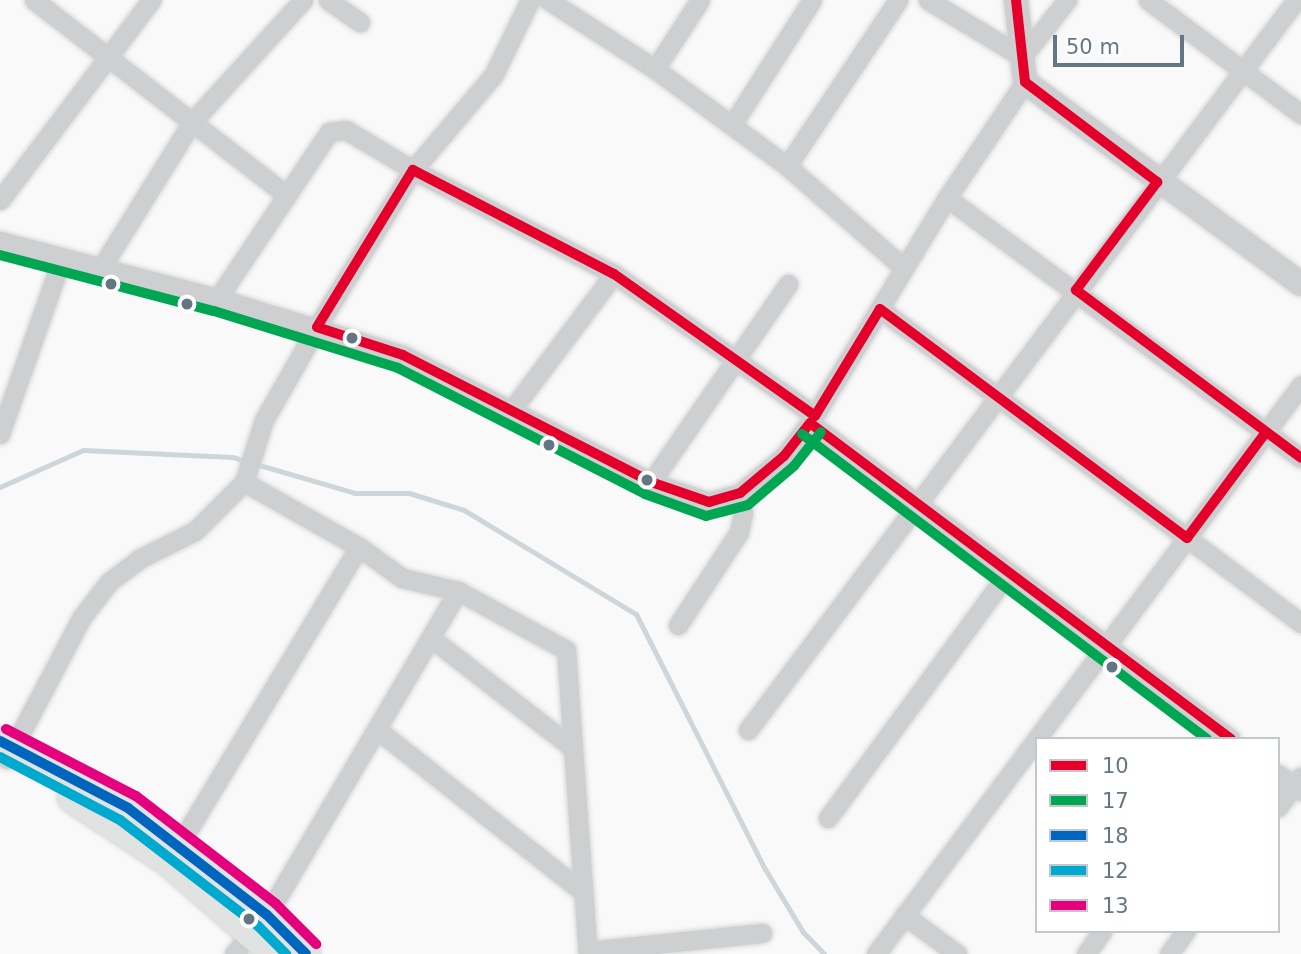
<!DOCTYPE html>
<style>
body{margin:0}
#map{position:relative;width:1301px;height:954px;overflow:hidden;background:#f9f9f9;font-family:"DejaVu Sans",sans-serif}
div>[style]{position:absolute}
.stream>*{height:5px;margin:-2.5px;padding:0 2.5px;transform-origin:2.5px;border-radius:2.5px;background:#ced6d9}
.roads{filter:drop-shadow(0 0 2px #d5d6d7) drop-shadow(0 0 2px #d5d6d7)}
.minor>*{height:19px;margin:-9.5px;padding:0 9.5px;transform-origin:9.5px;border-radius:9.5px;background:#cecfd0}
.tertiary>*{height:24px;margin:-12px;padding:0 12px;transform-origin:12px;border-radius:12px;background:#cecfd0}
.secondary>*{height:28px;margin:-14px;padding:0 14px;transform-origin:14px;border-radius:14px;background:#e1e2e2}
.bus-1>*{height:10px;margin:-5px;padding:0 5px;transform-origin:5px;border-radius:5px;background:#e4002b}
.bus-2>*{height:10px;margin:-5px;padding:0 5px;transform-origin:5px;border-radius:5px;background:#00a651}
.bus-3>*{height:10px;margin:-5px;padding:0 5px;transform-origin:5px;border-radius:5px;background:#0065bd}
.bus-4>*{height:10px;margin:-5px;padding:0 5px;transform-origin:5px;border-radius:5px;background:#00a9ce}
.bus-5>*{height:10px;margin:-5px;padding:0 5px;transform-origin:5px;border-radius:5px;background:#e5007d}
.dots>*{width:19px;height:19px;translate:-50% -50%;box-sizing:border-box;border:4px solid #fff;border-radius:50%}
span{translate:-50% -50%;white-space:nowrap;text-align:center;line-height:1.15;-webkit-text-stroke:7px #fff;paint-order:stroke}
.legend{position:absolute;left:1035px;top:737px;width:245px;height:196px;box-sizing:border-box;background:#fff;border:2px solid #c1c8cd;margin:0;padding:9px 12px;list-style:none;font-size:21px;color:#657683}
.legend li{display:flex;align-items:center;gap:14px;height:35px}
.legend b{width:35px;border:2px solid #c1c8cd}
.scale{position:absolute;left:1053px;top:35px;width:131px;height:32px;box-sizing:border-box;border:4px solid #657683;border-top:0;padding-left:9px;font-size:21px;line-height:24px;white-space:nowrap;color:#657683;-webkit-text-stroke:5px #fff;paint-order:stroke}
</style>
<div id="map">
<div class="stream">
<i style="left:0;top:487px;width:91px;rotate:-24deg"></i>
<i style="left:83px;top:450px;width:149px;rotate:2.7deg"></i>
<i style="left:232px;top:457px;width:128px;rotate:16.3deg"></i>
<i style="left:355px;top:493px;width:54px"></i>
<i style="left:409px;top:493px;width:58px;rotate:17.2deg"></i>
<i style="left:464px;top:510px;width:201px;rotate:31.2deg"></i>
<i style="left:636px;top:614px;width:286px;rotate:63.2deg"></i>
<i style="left:765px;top:869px;width:74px;rotate:58.9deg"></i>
<i style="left:803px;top:932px;width:30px;rotate:46deg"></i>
</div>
<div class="roads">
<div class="minor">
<i style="left:34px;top:0;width:319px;rotate:37.7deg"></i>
<i style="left:328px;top:0;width:39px;rotate:35deg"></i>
<i style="left:548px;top:0;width:127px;rotate:32.8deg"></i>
<i style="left:655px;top:69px;width:164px;rotate:36.3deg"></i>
<i style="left:787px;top:166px;width:155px;rotate:41.1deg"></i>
<i style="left:928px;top:0;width:110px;rotate:31.2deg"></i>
<i style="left:1022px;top:57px;width:73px;rotate:-51.7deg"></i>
<i style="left:1148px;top:0;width:191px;rotate:36.7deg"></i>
<i style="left:655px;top:69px;width:82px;rotate:-56.9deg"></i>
<i style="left:732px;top:125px;width:148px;rotate:-57.4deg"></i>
<i style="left:787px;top:166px;width:200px;rotate:-56.2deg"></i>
<i style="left:947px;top:198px;width:439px;rotate:36.3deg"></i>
<i style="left:0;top:200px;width:251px;rotate:-52.9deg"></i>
<i style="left:0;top:241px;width:225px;rotate:14.7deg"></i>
<i style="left:218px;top:298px;width:194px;rotate:17.1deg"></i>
<i style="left:403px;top:355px;width:279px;rotate:27.1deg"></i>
<i style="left:651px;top:482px;width:61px;rotate:19deg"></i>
<i style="left:709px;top:502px;width:32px;rotate:-16deg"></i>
<i style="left:740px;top:493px;width:57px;rotate:-40.1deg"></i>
<i style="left:784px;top:456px;width:42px;rotate:-51.8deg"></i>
<i style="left:810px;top:423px;width:263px;rotate:-58.7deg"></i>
<i style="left:947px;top:198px;width:140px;rotate:-56.1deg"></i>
<i style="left:101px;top:268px;width:172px;rotate:-58.1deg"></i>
<i style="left:192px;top:122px;width:165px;rotate:-47.7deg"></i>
<i style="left:218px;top:298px;width:200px;rotate:-56.2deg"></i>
<i style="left:329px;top:132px;width:17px;rotate:-7deg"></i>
<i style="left:346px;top:130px;width:78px;rotate:30.8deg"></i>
<i style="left:413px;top:170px;width:226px;rotate:27.4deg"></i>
<i style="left:614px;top:274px;width:246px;rotate:35.2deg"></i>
<i style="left:880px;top:309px;width:525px;rotate:36.72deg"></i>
<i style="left:510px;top:412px;width:173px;rotate:-53deg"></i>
<i style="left:810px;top:423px;width:526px;rotate:36.89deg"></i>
<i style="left:0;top:434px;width:187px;rotate:-70.6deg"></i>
<i style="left:244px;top:482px;width:65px;rotate:-72.1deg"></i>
<i style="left:264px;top:420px;width:107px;rotate:-60.3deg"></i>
<i style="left:317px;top:327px;width:184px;rotate:-58.6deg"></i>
<i style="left:413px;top:170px;width:126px;rotate:-49.8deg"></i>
<i style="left:494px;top:74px;width:82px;rotate:-64.1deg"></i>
<i style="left:651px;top:482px;width:241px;rotate:-55.3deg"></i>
<i style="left:678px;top:625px;width:111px;rotate:-56.7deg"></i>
<i style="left:739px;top:532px;width:19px;rotate:-78deg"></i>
<i style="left:743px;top:513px;width:20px;rotate:-99deg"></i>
<i style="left:431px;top:638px;width:180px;rotate:37.8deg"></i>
<i style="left:748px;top:730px;width:913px;rotate:-53.1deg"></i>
<i style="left:379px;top:731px;width:260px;rotate:38.3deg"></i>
<i style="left:7px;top:759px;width:161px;rotate:-62.2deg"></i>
<i style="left:82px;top:617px;width:44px;rotate:-52.4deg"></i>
<i style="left:109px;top:582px;width:38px;rotate:-37deg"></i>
<i style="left:139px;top:559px;width:63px;rotate:-26.6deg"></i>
<i style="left:195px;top:531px;width:69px;rotate:-45deg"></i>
<i style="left:244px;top:482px;width:132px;rotate:29.5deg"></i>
<i style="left:359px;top:547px;width:53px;rotate:35.8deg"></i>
<i style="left:402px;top:578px;width:57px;rotate:13.1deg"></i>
<i style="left:458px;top:591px;width:123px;rotate:28.6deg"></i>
<i style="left:566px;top:650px;width:305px;rotate:85.9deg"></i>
<i style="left:1278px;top:774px;width:29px;rotate:36deg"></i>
<i style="left:1278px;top:807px;width:38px;rotate:-53deg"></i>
<i style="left:828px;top:818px;width:305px;rotate:-53.7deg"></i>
<i style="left:173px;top:855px;width:360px;rotate:-58.9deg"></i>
<i style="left:904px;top:915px;width:66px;rotate:36.3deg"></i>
<i style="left:588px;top:951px;width:175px;rotate:-5.9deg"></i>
<i style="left:234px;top:954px;width:51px;rotate:-49.8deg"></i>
<i style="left:267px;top:915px;width:376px;rotate:-59.5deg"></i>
<i style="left:876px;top:954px;width:710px;rotate:-53.24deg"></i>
<i style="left:1086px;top:954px;width:28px;rotate:-55deg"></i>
<i style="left:1169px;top:954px;width:29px;rotate:-54deg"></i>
</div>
<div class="tertiary">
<i style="left:1016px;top:0;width:82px;rotate:83.7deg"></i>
<i style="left:1025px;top:82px;width:342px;rotate:36.2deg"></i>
</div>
<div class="secondary">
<i style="left:0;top:741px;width:144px;rotate:27.6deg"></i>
<i style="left:128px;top:808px;width:175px;rotate:37.6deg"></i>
<i style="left:267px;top:915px;width:55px;rotate:45deg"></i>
<i style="left:72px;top:798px;width:116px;rotate:33.4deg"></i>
<i style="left:169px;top:862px;width:140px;rotate:41.2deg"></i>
</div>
</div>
<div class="bus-1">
<i style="left:1016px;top:0;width:82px;rotate:83.7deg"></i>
<i style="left:1025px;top:82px;width:166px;rotate:37.1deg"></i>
<i style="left:1076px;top:290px;width:281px;rotate:36.7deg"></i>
<i style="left:1076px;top:290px;width:135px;rotate:-53.1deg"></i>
<i style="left:1231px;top:739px;width:526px;rotate:-143.11deg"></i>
<i style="left:810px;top:423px;width:42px;rotate:128.2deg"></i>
<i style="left:784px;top:456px;width:57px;rotate:139.9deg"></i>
<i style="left:740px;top:493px;width:32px;rotate:164deg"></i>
<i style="left:709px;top:502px;width:61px;rotate:-161deg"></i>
<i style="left:651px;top:482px;width:279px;rotate:-152.9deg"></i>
<i style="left:403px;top:355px;width:90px;rotate:-162deg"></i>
<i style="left:317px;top:327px;width:184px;rotate:-58.6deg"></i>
<i style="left:413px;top:170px;width:226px;rotate:27.4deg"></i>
<i style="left:614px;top:274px;width:246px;rotate:35.2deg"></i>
<i style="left:815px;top:416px;width:125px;rotate:-58.7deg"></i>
<i style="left:880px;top:309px;width:383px;rotate:36.7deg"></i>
<i style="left:1187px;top:538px;width:132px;rotate:-53.3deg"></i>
</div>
<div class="bus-2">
<i style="left:0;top:255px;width:221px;rotate:14.7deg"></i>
<i style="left:214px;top:311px;width:193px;rotate:17.2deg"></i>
<i style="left:398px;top:368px;width:277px;rotate:27deg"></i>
<i style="left:645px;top:494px;width:65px;rotate:19.8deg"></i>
<i style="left:706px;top:516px;width:43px;rotate:-14.7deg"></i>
<i style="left:748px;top:505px;width:60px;rotate:-40.3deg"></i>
<i style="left:794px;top:466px;width:43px;rotate:-51.5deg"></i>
<i style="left:802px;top:434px;width:507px;rotate:36.98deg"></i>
</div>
<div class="bus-3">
<i style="left:0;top:741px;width:144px;rotate:27.6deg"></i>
<i style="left:128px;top:808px;width:175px;rotate:37.6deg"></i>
<i style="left:267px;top:915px;width:55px;rotate:45deg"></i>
</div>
<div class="bus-4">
<i style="left:0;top:757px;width:136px;rotate:27.7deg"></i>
<i style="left:120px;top:820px;width:174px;rotate:37.5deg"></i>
<i style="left:258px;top:926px;width:40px;rotate:45deg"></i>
</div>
<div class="bus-5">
<i style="left:6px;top:729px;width:146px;rotate:27.3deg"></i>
<i style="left:136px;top:796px;width:177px;rotate:37.6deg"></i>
<i style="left:276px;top:904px;width:57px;rotate:45deg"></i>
</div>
<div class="dots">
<i style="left:111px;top:284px;background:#657683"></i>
<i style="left:187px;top:304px;background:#657683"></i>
<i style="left:352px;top:338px;background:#657683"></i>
<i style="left:549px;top:445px;background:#657683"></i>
<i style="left:647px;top:480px;background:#657683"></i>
<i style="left:1112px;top:667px;background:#657683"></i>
<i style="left:249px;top:919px;background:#657683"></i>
</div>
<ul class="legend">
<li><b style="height:9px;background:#e4002b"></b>10</li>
<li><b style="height:9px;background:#00a651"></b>17</li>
<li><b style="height:9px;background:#0065bd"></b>18</li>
<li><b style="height:9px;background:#00a9ce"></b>12</li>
<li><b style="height:9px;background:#e5007d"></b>13</li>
</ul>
<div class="scale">50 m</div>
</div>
